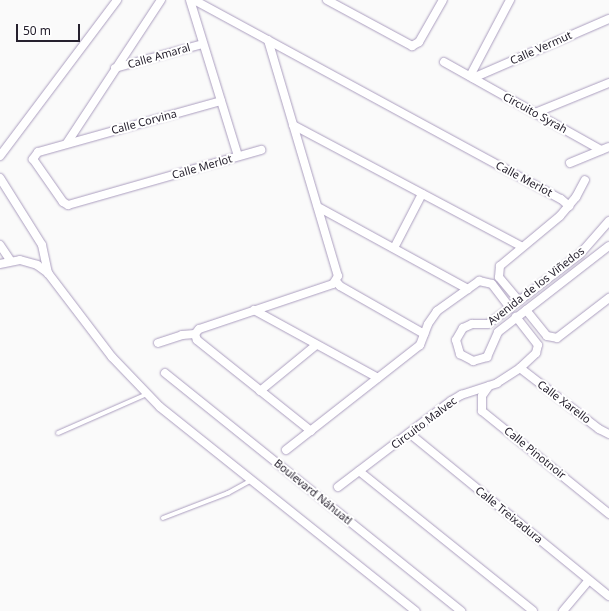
<!DOCTYPE html>
<meta charset="utf-8">
<style>
body{margin:0}
#map{position:relative;width:609px;height:611px;overflow:hidden;background:#fafafa;font-family:"Noto Sans",sans-serif}
div>[style]{position:absolute}
.roads{filter:drop-shadow(0 0 1px #ab9ebf) drop-shadow(0 0 1px #ab9ebf)}
.service>*{height:4px;margin:-2px;padding:0 2px;transform-origin:2px;border-radius:2px;background:#fff}
.minor>*{height:8px;margin:-4px;padding:0 4px;transform-origin:4px;border-radius:4px;background:#fff}
span{translate:-50% -50%;white-space:nowrap;text-align:center;line-height:1.15;-webkit-text-stroke:4px #fff;paint-order:stroke}
.street-label{font-size:11px;color:#26212e}
.scale{position:absolute;left:16px;top:24px;width:64px;height:18px;box-sizing:border-box;border:2px solid #26212e;border-top:0;padding-left:5px;font-size:12px;line-height:14px;white-space:nowrap;color:#26212e;-webkit-text-stroke:3px #fff;paint-order:stroke}
</style>
<div id="map">
<div class="roads">
<div class="service">
<i style="left:58px;top:433px;width:97px;rotate:-23.7deg"></i>
<i style="left:163px;top:518px;width:70px;rotate:-21deg"></i>
<i style="left:228px;top:493px;width:26px;rotate:-29deg"></i>
</div>
<div class="minor">
<i style="left:190px;top:0;width:163px;rotate:72.9deg"></i>
<i style="left:194px;top:0;width:417px;rotate:28.5deg"></i>
<i style="left:561px;top:199px;width:11px;rotate:41deg"></i>
<i style="left:327px;top:0;width:97px;rotate:28.4deg"></i>
<i style="left:412px;top:46px;width:8px;rotate:-30deg"></i>
<i style="left:419px;top:42px;width:48px;rotate:-60.3deg"></i>
<i style="left:268px;top:40px;width:246px;rotate:73.5deg"></i>
<i style="left:338px;top:276px;width:9px;rotate:122deg"></i>
<i style="left:333px;top:284px;width:141px;rotate:161.4deg"></i>
<i style="left:199px;top:329px;width:6px;rotate:129deg"></i>
<i style="left:195px;top:334px;width:6px;rotate:72deg"></i>
<i style="left:197px;top:340px;width:146px;rotate:38.6deg"></i>
<i style="left:444px;top:62px;width:180px;rotate:29.3deg"></i>
<i style="left:115px;top:68px;width:91px;rotate:-15.3deg"></i>
<i style="left:470px;top:76px;width:86px;rotate:-62.2deg"></i>
<i style="left:473px;top:78px;width:148px;rotate:-23.5deg"></i>
<i style="left:221px;top:101px;width:190px;rotate:164.4deg"></i>
<i style="left:38px;top:152px;width:9px;rotate:126deg"></i>
<i style="left:33px;top:159px;width:52px;rotate:55.1deg"></i>
<i style="left:63px;top:202px;width:6px;rotate:31deg"></i>
<i style="left:68px;top:205px;width:201px;rotate:-15.9deg"></i>
<i style="left:535px;top:113px;width:80px;rotate:-22.1deg"></i>
<i style="left:293px;top:125px;width:259px;rotate:28deg"></i>
<i style="left:67px;top:143px;width:171px;rotate:-56.7deg"></i>
<i style="left:0;top:156px;width:195px;rotate:-53.1deg"></i>
<i style="left:570px;top:163px;width:42px;rotate:-22.3deg"></i>
<i style="left:0;top:178px;width:79px;rotate:57.9deg"></i>
<i style="left:42px;top:245px;width:29px;rotate:78deg"></i>
<i style="left:318px;top:207px;width:171px;rotate:28.7deg"></i>
<i style="left:609px;top:221px;width:44px;rotate:131.3deg"></i>
<i style="left:580px;top:254px;width:88px;rotate:142.4deg"></i>
<i style="left:510px;top:308px;width:27px;rotate:144deg"></i>
<i style="left:488px;top:324px;width:16px;rotate:180deg"></i>
<i style="left:472px;top:324px;width:10px;rotate:156deg"></i>
<i style="left:463px;top:328px;width:14px;rotate:120deg"></i>
<i style="left:456px;top:340px;width:15px;rotate:74deg"></i>
<i style="left:460px;top:354px;width:15px;rotate:28deg"></i>
<i style="left:473px;top:361px;width:15px;rotate:-16deg"></i>
<i style="left:487px;top:357px;width:27px;rotate:-66deg"></i>
<i style="left:498px;top:332px;width:140px;rotate:-37.8deg"></i>
<i style="left:0;top:245px;width:18px;rotate:56deg"></i>
<i style="left:394px;top:248px;width:61px;rotate:-62.6deg"></i>
<i style="left:0;top:264px;width:20px;rotate:-11deg"></i>
<i style="left:20px;top:260px;width:18px;rotate:16deg"></i>
<i style="left:37px;top:265px;width:14px;rotate:36deg"></i>
<i style="left:48px;top:273px;width:106px;rotate:52.7deg"></i>
<i style="left:112px;top:357px;width:69px;rotate:46.2deg"></i>
<i style="left:160px;top:407px;width:327px;rotate:38.6deg"></i>
<i style="left:336px;top:281px;width:6px;rotate:51deg"></i>
<i style="left:340px;top:286px;width:97px;rotate:29.7deg"></i>
<i style="left:519px;top:301px;width:31px;rotate:-130deg"></i>
<i style="left:499px;top:277px;width:11px;rotate:-85deg"></i>
<i style="left:500px;top:266px;width:78px;rotate:-39.8deg"></i>
<i style="left:560px;top:216px;width:25px;rotate:-50deg"></i>
<i style="left:576px;top:197px;width:19px;rotate:-62deg"></i>
<i style="left:254px;top:310px;width:141px;rotate:28.7deg"></i>
<i style="left:526px;top:310px;width:33px;rotate:51deg"></i>
<i style="left:547px;top:336px;width:10px;rotate:11deg"></i>
<i style="left:557px;top:338px;width:66px;rotate:-37.6deg"></i>
<i style="left:158px;top:343px;width:25px;rotate:-18deg"></i>
<i style="left:182px;top:335px;width:13px;rotate:-4deg"></i>
<i style="left:520px;top:368px;width:100px;rotate:37.7deg"></i>
<i style="left:599px;top:429px;width:11px;rotate:27deg"></i>
<i style="left:165px;top:373px;width:380px;rotate:38.8deg"></i>
<i style="left:489px;top:386px;width:12px;rotate:125deg"></i>
<i style="left:482px;top:396px;width:15px;rotate:90deg"></i>
<i style="left:482px;top:411px;width:164px;rotate:39deg"></i>
<i style="left:260px;top:391px;width:72px;rotate:-39.4deg"></i>
<i style="left:409px;top:433px;width:258px;rotate:39.2deg"></i>
<i style="left:286px;top:450px;width:170px;rotate:-38.1deg"></i>
<i style="left:420px;top:345px;width:22px;rotate:-69deg"></i>
<i style="left:428px;top:324px;width:16px;rotate:-55deg"></i>
<i style="left:437px;top:311px;width:52px;rotate:-35.5deg"></i>
<i style="left:479px;top:281px;width:13px;rotate:13deg"></i>
<i style="left:492px;top:284px;width:30px;rotate:53deg"></i>
<i style="left:359px;top:471px;width:223px;rotate:38.8deg"></i>
<i style="left:338px;top:487px;width:142px;rotate:-37.3deg"></i>
<i style="left:451px;top:401px;width:12px;rotate:-31deg"></i>
<i style="left:461px;top:395px;width:38px;rotate:-18deg"></i>
<i style="left:497px;top:383px;width:27px;rotate:-33deg"></i>
<i style="left:520px;top:368px;width:22px;rotate:-43deg"></i>
<i style="left:536px;top:353px;width:8px;rotate:-76deg"></i>
<i style="left:538px;top:345px;width:36px;rotate:-128deg"></i>
<i style="left:563px;top:611px;width:40px;rotate:-50deg"></i>
</div>
</div>
<div class="street-label">
<span style="left:541px;top:48px;rotate:-24deg">Calle Vermut</span>
<span style="left:159px;top:56px;rotate:-16deg">Calle Amaral</span>
<span style="left:535px;top:113px;rotate:29deg">Circuito Syrah</span>
<span style="left:144px;top:122px;rotate:-15deg">Calle Corvina</span>
<span style="left:202px;top:167px;rotate:-16deg">Calle Merlot</span>
<span style="left:524px;top:179px;rotate:28deg">Calle Merlot</span>
<span style="left:536px;top:286px;rotate:-38deg">Avenida de los Viñedos</span>
<span style="left:564px;top:402px;rotate:37deg">Calle Xarello</span>
<span style="left:424px;top:423px;rotate:-37deg">Circuito Malvec</span>
<span style="left:535px;top:453px;rotate:39deg">Calle Pinotnoir</span>
<span style="left:313px;top:492px;rotate:39deg">Boulevard Náhuatl</span>
<span style="left:509px;top:515px;rotate:39deg">Calle Treixadura</span>
</div>
<div class="scale">50 m</div>
</div>
